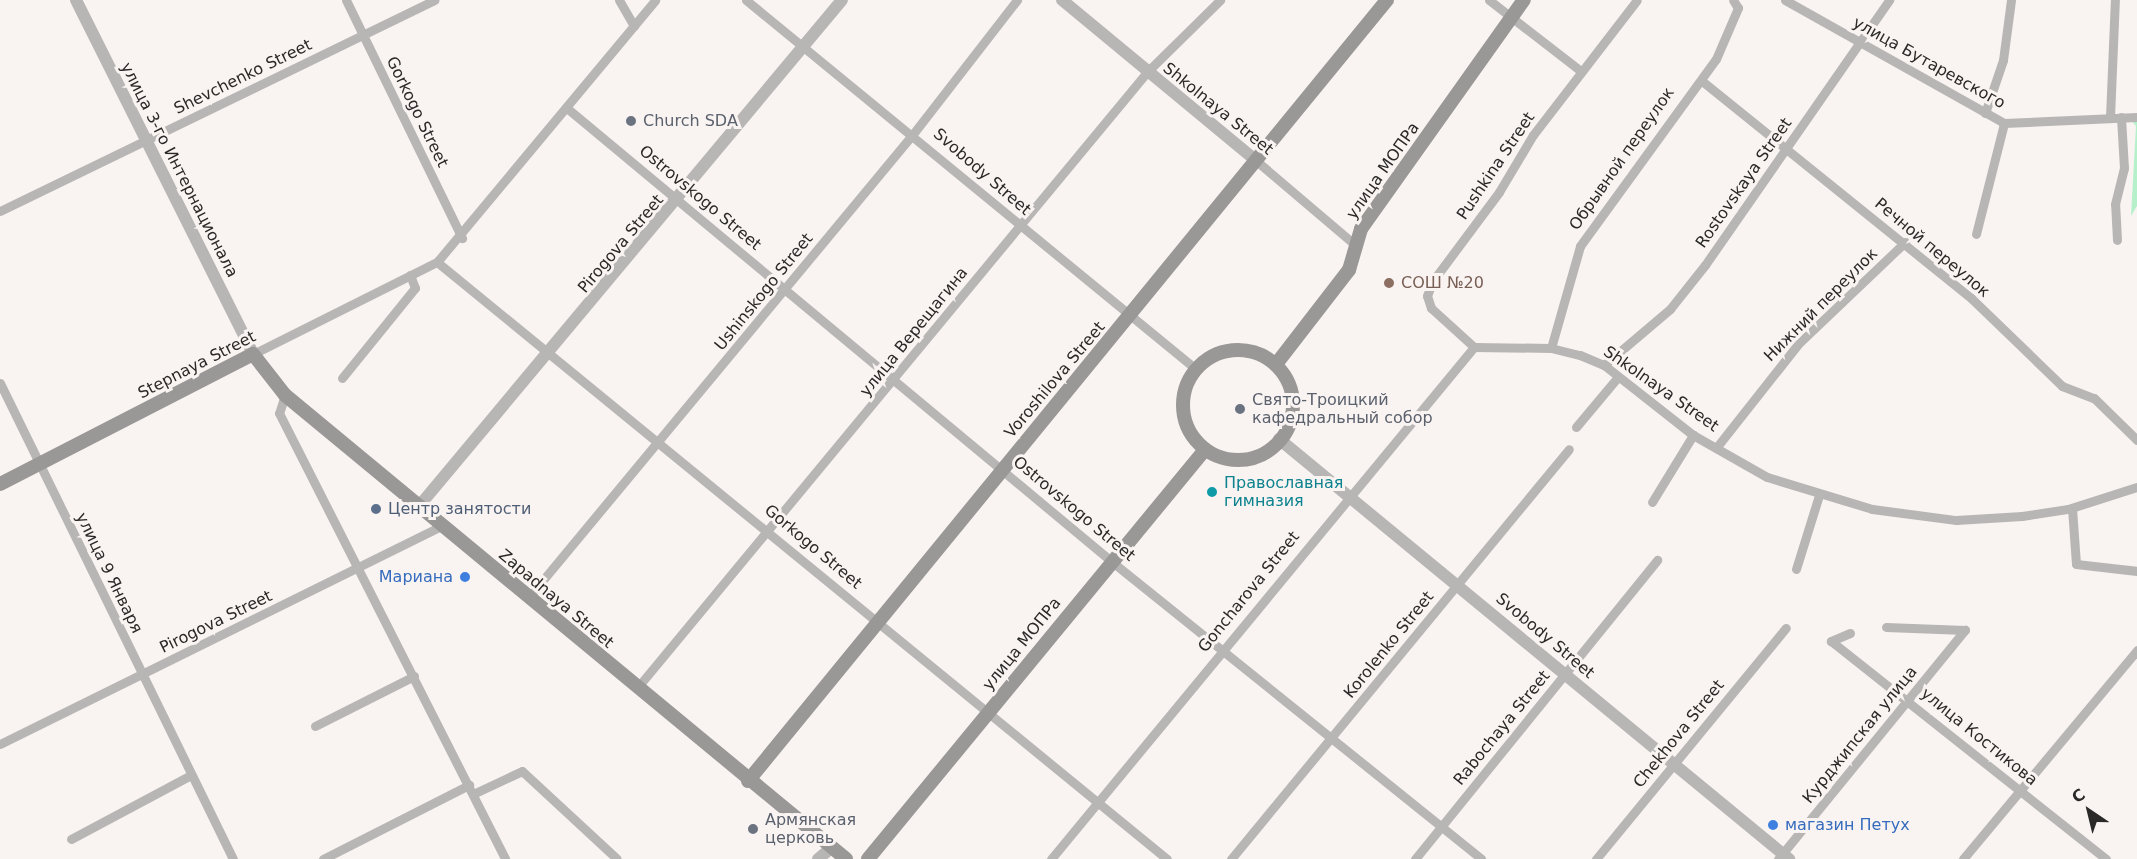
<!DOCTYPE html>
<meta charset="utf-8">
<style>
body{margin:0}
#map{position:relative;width:2137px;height:859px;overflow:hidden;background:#f9f4f2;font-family:"DejaVu Sans",sans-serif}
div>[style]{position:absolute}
.green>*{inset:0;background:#b5f0cb}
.minor>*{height:9px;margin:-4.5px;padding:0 4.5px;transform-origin:4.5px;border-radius:4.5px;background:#b8b6b5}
.tertiary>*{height:12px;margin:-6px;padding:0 6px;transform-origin:6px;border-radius:6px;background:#b8b6b5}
.secondary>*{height:14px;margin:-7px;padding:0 7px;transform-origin:7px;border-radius:7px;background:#9a9896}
.secondary>.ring{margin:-7px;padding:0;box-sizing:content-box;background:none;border:14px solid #9a9896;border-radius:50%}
.dots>*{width:16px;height:16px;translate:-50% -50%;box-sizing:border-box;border:3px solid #f9f4f2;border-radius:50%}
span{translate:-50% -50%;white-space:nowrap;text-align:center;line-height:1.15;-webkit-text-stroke:6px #f9f4f2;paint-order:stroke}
.street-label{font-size:16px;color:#2a2928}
.worship-label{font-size:16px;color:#5b616d}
.left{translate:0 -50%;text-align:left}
.education-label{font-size:16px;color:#785e54}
.culture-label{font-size:16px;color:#0d838f}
.service-label{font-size:16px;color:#4e5e75}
.shop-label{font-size:16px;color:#366cbe}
.right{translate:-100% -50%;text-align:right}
.north{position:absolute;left:2059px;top:781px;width:60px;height:60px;-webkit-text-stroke:4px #f9f4f2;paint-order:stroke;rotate:325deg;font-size:16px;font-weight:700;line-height:24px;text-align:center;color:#2a2928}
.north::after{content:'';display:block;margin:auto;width:21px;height:27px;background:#2a2928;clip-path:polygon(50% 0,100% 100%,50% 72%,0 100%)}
</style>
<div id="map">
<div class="green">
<i style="clip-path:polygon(2131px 120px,2137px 121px,2137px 206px,2131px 216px,2136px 126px)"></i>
</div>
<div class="minor">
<i style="left:346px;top:0;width:265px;rotate:64deg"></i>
<i style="left:619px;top:0;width:30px;rotate:60deg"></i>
<i style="left:746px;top:0;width:583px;rotate:39.37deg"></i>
<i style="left:1489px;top:0;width:116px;rotate:37.7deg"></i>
<i style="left:1785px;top:0;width:251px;rotate:29.3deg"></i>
<i style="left:2004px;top:123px;width:133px;rotate:-2.6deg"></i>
<i style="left:1702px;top:81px;width:346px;rotate:38.9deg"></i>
<i style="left:1971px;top:298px;width:127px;rotate:44deg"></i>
<i style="left:2062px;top:386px;width:34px;rotate:21deg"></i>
<i style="left:2094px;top:398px;width:60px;rotate:44.3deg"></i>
<i style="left:568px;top:109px;width:707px;rotate:39.77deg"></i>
<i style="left:1111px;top:561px;width:475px;rotate:38.8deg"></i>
<i style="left:1985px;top:113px;width:56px;rotate:-71.2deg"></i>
<i style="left:2003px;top:60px;width:61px;rotate:-82.4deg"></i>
<i style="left:2110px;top:117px;width:117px;rotate:-87.6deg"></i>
<i style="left:1253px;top:158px;width:131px;rotate:40.4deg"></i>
<i style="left:0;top:211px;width:483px;rotate:-25.9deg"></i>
<i style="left:1976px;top:234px;width:114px;rotate:-75.8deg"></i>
<i style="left:2117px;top:240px;width:36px;rotate:-93deg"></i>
<i style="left:2115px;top:204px;width:37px;rotate:-76deg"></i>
<i style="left:2124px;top:168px;width:51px;rotate:-93.4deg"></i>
<i style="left:437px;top:262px;width:943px;rotate:39.28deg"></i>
<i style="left:1474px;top:347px;width:77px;rotate:0.7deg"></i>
<i style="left:1551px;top:348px;width:30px;rotate:14deg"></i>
<i style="left:1580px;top:355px;width:26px;rotate:23deg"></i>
<i style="left:1604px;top:365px;width:113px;rotate:38.2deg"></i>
<i style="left:1693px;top:435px;width:85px;rotate:29.6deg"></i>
<i style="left:1767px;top:477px;width:110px;rotate:16.9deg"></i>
<i style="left:1872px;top:509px;width:85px;rotate:7.5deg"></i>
<i style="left:1956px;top:520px;width:66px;rotate:-3.5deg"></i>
<i style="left:2022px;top:516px;width:47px;rotate:-8.7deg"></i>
<i style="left:2068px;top:509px;width:72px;rotate:-17.7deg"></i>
<i style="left:1474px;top:347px;width:58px;rotate:-137.8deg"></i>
<i style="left:1431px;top:308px;width:13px;rotate:-108deg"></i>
<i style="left:1427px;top:296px;width:15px;rotate:-70deg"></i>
<i style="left:1432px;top:282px;width:112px;rotate:-53.3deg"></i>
<i style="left:1499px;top:192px;width:66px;rotate:-59.2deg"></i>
<i style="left:1533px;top:135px;width:170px;rotate:-52.4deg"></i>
<i style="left:1551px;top:348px;width:106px;rotate:-74.1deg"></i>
<i style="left:1580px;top:246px;width:231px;rotate:-54deg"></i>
<i style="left:1716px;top:59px;width:56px;rotate:-66.7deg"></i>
<i style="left:1738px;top:8px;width:9px;rotate:-122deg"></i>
<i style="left:253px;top:354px;width:206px;rotate:-26.6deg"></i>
<i style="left:437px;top:262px;width:341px;rotate:-50.2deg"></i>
<i style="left:1604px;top:365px;width:87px;rotate:-40.3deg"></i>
<i style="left:1670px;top:309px;width:56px;rotate:-51.5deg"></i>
<i style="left:1705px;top:265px;width:323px;rotate:-55.2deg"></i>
<i style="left:342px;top:378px;width:116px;rotate:-51deg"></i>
<i style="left:415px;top:288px;width:14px;rotate:-111deg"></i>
<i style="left:0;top:383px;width:530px;rotate:63.92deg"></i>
<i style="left:285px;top:395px;width:19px;rotate:108deg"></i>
<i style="left:279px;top:413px;width:500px;rotate:63.1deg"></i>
<i style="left:1576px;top:427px;width:65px;rotate:-50deg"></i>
<i style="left:1716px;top:448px;width:132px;rotate:-51.7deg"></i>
<i style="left:1798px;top:344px;width:148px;rotate:-43.6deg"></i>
<i style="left:1652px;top:502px;width:79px;rotate:-58.5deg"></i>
<i style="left:2072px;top:508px;width:56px;rotate:85.9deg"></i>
<i style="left:2076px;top:564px;width:61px;rotate:6.5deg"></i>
<i style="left:1796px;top:569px;width:77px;rotate:-72.7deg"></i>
<i style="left:528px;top:598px;width:603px;rotate:-50.32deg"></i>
<i style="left:913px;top:134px;width:170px;rotate:-52.2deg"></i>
<i style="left:1886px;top:627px;width:79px;rotate:2.2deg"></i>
<i style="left:1850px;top:633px;width:21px;rotate:157deg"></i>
<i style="left:1831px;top:641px;width:351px;rotate:38.4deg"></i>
<i style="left:637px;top:688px;width:800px;rotate:-50.38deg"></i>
<i style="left:1147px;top:72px;width:103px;rotate:-44.6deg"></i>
<i style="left:315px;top:726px;width:111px;rotate:-26.8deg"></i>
<i style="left:0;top:744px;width:495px;rotate:-26.3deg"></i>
<i style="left:473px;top:794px;width:54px;rotate:-25.1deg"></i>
<i style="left:522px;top:771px;width:129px;rotate:42.8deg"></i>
<i style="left:71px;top:839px;width:136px;rotate:-28.1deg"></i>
<i style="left:323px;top:859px;width:164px;rotate:-26.9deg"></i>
<i style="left:1051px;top:859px;width:664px;rotate:-50.44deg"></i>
<i style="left:1231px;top:859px;width:531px;rotate:-50.5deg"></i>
<i style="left:1415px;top:859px;width:385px;rotate:-51deg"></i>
<i style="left:1596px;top:859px;width:299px;rotate:-50.6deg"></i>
<i style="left:1778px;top:859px;width:296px;rotate:-50.8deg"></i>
<i style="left:1963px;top:859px;width:272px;rotate:-50.2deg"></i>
</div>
<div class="tertiary">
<i style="left:76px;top:0;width:396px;rotate:63.4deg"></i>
<i style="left:1062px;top:0;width:248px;rotate:39.6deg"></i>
<i style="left:1279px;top:439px;width:661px;rotate:39.47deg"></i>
<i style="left:420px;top:505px;width:658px;rotate:-50.12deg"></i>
<i style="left:818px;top:859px;width:17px;rotate:-40deg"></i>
</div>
<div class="secondary">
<i class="ring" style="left:1183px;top:350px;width:96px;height:96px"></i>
<i style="left:1277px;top:363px;width:118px;rotate:-52.3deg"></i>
<i style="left:1349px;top:270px;width:43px;rotate:-73.7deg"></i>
<i style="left:1361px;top:229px;width:281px;rotate:-54.6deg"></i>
<i style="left:0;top:484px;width:284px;rotate:-27.2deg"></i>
<i style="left:253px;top:354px;width:52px;rotate:52deg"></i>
<i style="left:285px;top:395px;width:728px;rotate:39.59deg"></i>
<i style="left:748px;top:781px;width:1009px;rotate:-50.71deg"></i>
<i style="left:868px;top:859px;width:527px;rotate:-50.54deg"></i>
</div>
<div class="dots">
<i style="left:631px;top:121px;background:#6b7280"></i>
<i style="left:1389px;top:283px;background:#8d6e63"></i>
<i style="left:1240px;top:409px;background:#6b7280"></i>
<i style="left:1212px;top:492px;background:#0f9aa8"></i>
<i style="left:376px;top:509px;background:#5c6f8a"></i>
<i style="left:465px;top:577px;background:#3f7fe0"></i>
<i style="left:1773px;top:825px;background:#3f7fe0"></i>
<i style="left:753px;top:829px;background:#6b7280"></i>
</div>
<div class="street-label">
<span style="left:1929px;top:63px;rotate:29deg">улица Бутаревского</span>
<span style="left:243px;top:77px;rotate:-26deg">Shevchenko Street</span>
<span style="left:1218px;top:109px;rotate:39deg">Shkolnaya Street</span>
<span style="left:417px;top:112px;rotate:64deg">Gorkogo Street</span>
<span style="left:1622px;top:159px;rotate:-55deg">Обрывной переулок</span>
<span style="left:1496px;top:166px;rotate:-56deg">Pushkina Street</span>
<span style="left:179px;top:170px;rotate:63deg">улица 3-го Интернационала</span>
<span style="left:1383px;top:171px;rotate:-55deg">улица МОПРа</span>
<span style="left:982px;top:172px;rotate:41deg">Svobody Street</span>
<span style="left:1744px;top:183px;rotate:-55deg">Rostovskaya Street</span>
<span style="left:700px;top:198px;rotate:40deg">Ostrovskogo Street</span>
<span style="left:621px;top:244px;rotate:-50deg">Pirogova Street</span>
<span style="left:1932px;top:248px;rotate:40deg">Речной переулок</span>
<span style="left:764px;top:292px;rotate:-51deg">Ushinskogo Street</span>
<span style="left:1821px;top:305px;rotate:-45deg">Нижний переулок</span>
<span style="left:914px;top:332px;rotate:-51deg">улица Верещагина</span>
<span style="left:197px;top:365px;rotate:-27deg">Stepnaya Street</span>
<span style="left:1055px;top:380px;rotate:-50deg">Voroshilova Street</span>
<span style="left:1661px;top:389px;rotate:35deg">Shkolnaya Street</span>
<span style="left:1074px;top:509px;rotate:40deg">Ostrovskogo Street</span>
<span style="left:813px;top:547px;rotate:40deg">Gorkogo Street</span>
<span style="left:109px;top:573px;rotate:64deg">улица 9 Января</span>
<span style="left:1249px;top:592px;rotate:-51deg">Goncharova Street</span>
<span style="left:556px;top:599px;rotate:40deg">Zapadnaya Street</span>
<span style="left:216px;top:622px;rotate:-26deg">Pirogova Street</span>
<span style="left:1545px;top:636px;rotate:40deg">Svobody Street</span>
<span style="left:1022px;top:644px;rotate:-51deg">улица МОПРа</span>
<span style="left:1389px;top:645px;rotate:-51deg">Korolenko Street</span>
<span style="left:1502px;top:728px;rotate:-51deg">Rabochaya Street</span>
<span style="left:1679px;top:734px;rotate:-51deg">Chekhova Street</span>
<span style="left:1860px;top:735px;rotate:-51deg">Курджипская улица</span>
<span style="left:1979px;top:737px;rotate:39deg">улица Костикова</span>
</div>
<div class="worship-label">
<span class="left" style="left:643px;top:121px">Church SDA</span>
<span class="left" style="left:1252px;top:409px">Свято-Троицкий<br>кафедральный собор</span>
<span class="left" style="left:765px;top:829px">Армянская<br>церковь</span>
</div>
<div class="education-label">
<span class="left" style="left:1401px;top:283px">СОШ №20</span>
</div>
<div class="culture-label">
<span class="left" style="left:1224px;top:492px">Православная<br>гимназия</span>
</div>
<div class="service-label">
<span class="left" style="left:388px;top:509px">Центр занятости</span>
</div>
<div class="shop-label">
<span class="right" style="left:453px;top:577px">Мариана</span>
<span class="left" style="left:1785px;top:825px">магазин Петух</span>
</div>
<div class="north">С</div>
</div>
